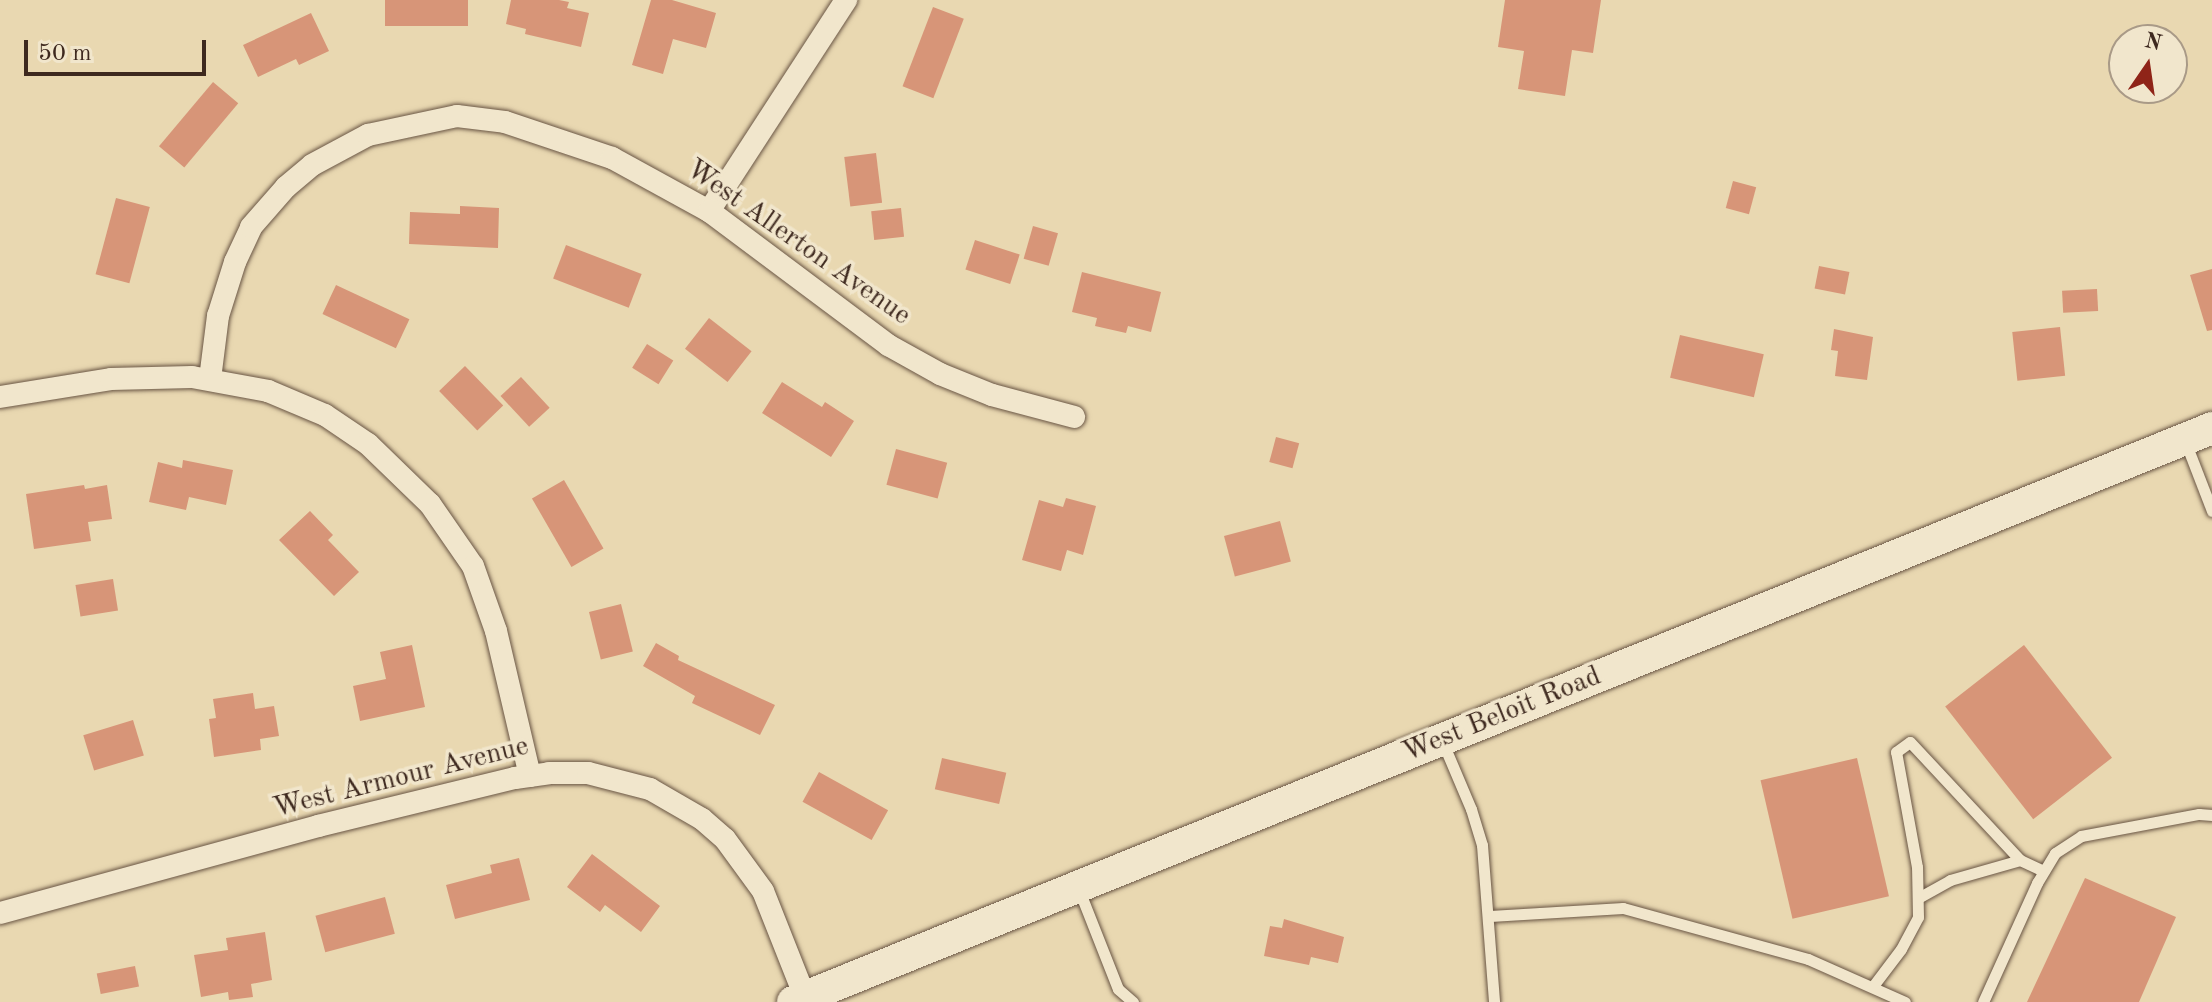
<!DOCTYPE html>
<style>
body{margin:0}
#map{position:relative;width:2212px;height:1002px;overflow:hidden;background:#e9d8b1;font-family:"Old Standard TT",serif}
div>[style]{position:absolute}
.building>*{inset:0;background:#d79578;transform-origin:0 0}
.roads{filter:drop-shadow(0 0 2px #695544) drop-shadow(0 0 2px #695544)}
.service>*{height:11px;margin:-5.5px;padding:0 5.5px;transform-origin:5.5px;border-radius:5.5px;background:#f1e6cc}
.minor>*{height:22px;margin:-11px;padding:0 11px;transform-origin:11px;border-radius:11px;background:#f1e6cc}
.secondary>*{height:32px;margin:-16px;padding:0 16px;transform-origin:16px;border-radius:16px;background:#f1e6cc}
span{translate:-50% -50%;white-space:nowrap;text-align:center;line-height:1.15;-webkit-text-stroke:7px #f1e6cc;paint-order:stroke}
.street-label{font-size:28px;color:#3e291f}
.north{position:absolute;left:2108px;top:24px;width:80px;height:80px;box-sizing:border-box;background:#f1e6cc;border:2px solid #a99a87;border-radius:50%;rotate:13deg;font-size:22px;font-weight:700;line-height:32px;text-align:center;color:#3e291f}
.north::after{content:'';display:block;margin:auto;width:28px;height:36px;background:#8f2418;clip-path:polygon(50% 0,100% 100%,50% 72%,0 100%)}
.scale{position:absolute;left:24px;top:40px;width:182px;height:36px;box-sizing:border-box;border:4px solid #3e291f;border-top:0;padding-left:10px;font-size:24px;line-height:28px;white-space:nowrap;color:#3e291f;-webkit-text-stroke:6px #f1e6cc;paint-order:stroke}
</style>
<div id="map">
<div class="building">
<i style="left:385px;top:0;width:83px;height:26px"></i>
<i style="clip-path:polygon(511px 0,559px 0,569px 2px,567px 8px,589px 13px,581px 47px,525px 34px,526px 29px,506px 24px)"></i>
<i style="clip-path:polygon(651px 0,672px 0,716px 13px,706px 48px,673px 39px,663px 74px,632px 65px)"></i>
<i style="clip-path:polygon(1505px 0,1601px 0,1593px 53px,1572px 50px,1565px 96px,1518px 89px,1524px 51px,1498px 47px)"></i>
<i style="left:933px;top:7px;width:33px;height:85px;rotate:21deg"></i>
<i style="clip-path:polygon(311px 13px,329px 51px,299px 65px,296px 59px,258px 77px,243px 45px)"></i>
<i style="left:213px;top:82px;width:33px;height:84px;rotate:40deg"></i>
<i style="left:876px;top:153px;width:50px;height:32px;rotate:83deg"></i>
<i style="left:1733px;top:181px;width:24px;height:28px;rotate:15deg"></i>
<i style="left:116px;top:198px;width:35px;height:79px;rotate:15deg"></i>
<i style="clip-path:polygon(460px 206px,499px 208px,498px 248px,409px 244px,410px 212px,460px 214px)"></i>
<i style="left:901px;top:208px;width:29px;height:30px;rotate:84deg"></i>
<i style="left:1033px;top:226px;width:26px;height:34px;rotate:16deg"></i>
<i style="left:975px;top:240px;width:47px;height:31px;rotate:18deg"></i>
<i style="left:566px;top:245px;width:81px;height:36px;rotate:21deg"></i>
<i style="left:1819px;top:266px;width:31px;height:23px;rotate:11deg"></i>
<i style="clip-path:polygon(2212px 269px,2212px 330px,2207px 331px,2190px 275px)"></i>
<i style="clip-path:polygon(1082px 272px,1161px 292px,1151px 332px,1128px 326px,1126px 333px,1095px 326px,1097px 318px,1072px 312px)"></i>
<i style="left:336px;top:285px;width:81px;height:32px;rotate:25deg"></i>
<i style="left:2097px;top:289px;width:22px;height:35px;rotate:87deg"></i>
<i style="left:709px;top:318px;width:54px;height:39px;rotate:38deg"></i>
<i style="left:2060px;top:327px;width:49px;height:48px;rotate:84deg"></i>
<i style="clip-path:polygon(1834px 329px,1873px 337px,1867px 380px,1835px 376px,1838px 351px,1831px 350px)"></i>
<i style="left:1680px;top:335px;width:86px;height:44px;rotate:13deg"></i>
<i style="left:647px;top:344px;width:31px;height:28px;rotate:32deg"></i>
<i style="left:465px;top:366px;width:55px;height:36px;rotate:46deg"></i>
<i style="left:521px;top:377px;width:42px;height:28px;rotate:47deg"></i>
<i style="clip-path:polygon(782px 382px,822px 407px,825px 402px,854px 421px,831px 457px,762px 413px)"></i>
<i style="left:1276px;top:437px;width:24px;height:26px;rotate:15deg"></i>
<i style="left:896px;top:449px;width:53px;height:37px;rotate:15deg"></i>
<i style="clip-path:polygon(183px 460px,233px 470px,226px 505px,189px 497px,186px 510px,149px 502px,158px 462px,182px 468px)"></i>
<i style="left:564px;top:480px;width:79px;height:37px;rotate:60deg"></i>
<i style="clip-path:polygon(84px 485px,85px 489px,107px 485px,112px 519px,88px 522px,91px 541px,34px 549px,26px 494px)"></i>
<i style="clip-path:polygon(1066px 498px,1096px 506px,1083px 555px,1067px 550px,1061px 571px,1022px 560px,1039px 500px,1063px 507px)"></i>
<i style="clip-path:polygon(310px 511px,333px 535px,328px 540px,359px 572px,334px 596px,279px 540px)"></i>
<i style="left:1280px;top:521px;width:42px;height:58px;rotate:75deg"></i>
<i style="left:113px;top:579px;width:32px;height:38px;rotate:81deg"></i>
<i style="left:621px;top:604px;width:49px;height:33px;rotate:76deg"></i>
<i style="clip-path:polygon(656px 643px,679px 656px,678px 660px,775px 705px,760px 735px,692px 703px,695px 696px,643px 666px)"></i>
<i style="clip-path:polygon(412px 645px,425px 707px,360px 721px,353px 686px,386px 679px,380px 652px)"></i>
<i style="left:2024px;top:645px;width:143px;height:100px;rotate:52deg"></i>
<i style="clip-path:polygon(253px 693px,255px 709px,274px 706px,279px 736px,260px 739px,261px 750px,214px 757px,209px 719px,216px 718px,213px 699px)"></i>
<i style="left:133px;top:720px;width:37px;height:52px;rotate:73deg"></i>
<i style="left:942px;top:758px;width:66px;height:32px;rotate:13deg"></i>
<i style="left:1857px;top:758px;width:142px;height:99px;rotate:77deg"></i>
<i style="left:819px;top:772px;width:79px;height:34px;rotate:29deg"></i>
<i style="clip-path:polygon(592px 854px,660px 906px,641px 932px,605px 905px,600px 912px,567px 887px)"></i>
<i style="clip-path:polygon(519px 858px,530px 900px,455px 919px,446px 885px,492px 873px,490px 865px)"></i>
<i style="clip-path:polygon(2085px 878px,2176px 917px,2139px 1002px,2027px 1002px)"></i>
<i style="left:385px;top:897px;width:38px;height:72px;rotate:75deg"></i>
<i style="clip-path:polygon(1284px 919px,1344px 937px,1338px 963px,1311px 957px,1309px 965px,1264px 956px,1270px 926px,1282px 928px)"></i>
<i style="clip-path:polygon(265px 932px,272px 980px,251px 984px,253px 997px,229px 1000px,228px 992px,201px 997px,194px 955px,228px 950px,226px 938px)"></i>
<i style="left:135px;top:966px;width:21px;height:39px;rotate:79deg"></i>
</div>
<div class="roads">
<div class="service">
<i style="left:2185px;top:441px;width:75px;rotate:68.9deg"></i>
<i style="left:1443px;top:743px;width:72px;rotate:67deg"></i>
<i style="left:1471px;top:809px;width:38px;rotate:73deg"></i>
<i style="left:1482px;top:845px;width:157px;rotate:85.6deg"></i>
<i style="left:1079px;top:890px;width:106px;rotate:68.5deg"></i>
<i style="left:1118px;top:989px;width:20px;rotate:41deg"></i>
<i style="left:1918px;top:898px;width:37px;rotate:-29deg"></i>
<i style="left:1950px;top:880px;width:73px;rotate:-15.9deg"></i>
<i style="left:1490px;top:916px;width:133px;rotate:-3.4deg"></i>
<i style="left:1623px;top:908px;width:192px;rotate:15.4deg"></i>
<i style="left:1808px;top:959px;width:106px;rotate:23.9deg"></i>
<i style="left:1873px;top:986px;width:46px;rotate:-52.9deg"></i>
<i style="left:1901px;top:949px;width:36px;rotate:-62deg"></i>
<i style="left:1918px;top:917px;width:50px;rotate:-91.1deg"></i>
<i style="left:1917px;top:867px;width:117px;rotate:-100.3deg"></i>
<i style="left:1896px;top:752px;width:17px;rotate:-36deg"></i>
<i style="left:1910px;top:742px;width:161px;rotate:47deg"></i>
<i style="left:2020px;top:860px;width:26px;rotate:25deg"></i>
<i style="left:1983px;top:1002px;width:131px;rotate:-65.6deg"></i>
<i style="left:2037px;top:883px;width:35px;rotate:-59deg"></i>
<i style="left:2055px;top:853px;width:31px;rotate:-33deg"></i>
<i style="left:2081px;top:836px;width:120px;rotate:-10.6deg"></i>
<i style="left:2199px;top:814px;width:13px;rotate:4deg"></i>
</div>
<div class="minor">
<i style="left:709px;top:211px;width:252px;rotate:-57deg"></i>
<i style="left:210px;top:379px;width:64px;rotate:-82.8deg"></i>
<i style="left:218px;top:316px;width:57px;rotate:-72.5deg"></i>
<i style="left:235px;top:262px;width:38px;rotate:-65deg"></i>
<i style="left:251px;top:227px;width:53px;rotate:-48.8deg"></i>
<i style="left:286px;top:187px;width:34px;rotate:-40deg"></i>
<i style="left:312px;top:165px;width:64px;rotate:-28.2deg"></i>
<i style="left:368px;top:135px;width:91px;rotate:-12.1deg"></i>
<i style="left:457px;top:116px;width:48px;rotate:7.1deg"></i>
<i style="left:505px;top:122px;width:113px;rotate:18.6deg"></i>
<i style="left:612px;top:158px;width:111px;rotate:28.7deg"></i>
<i style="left:709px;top:211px;width:224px;rotate:36.8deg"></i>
<i style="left:888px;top:345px;width:60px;rotate:29.1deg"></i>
<i style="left:940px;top:374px;width:56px;rotate:22deg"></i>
<i style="left:992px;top:395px;width:85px;rotate:15deg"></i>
<i style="left:0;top:397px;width:112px;rotate:-9.2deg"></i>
<i style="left:111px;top:379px;width:81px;rotate:-1.4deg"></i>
<i style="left:192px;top:377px;width:77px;rotate:10.4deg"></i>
<i style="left:268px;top:391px;width:62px;rotate:22.8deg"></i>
<i style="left:325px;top:415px;width:52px;rotate:34deg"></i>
<i style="left:368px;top:444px;width:86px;rotate:44.1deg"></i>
<i style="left:430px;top:504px;width:75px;rotate:55.3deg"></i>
<i style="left:473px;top:566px;width:69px;rotate:70.5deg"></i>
<i style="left:496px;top:631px;width:149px;rotate:76.8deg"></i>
<i style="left:0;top:913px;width:330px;rotate:-15.3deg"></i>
<i style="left:318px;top:826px;width:203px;rotate:-13.7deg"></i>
<i style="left:515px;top:778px;width:34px;rotate:-8deg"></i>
<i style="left:549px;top:773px;width:39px"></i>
<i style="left:588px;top:773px;width:64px;rotate:14.5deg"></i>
<i style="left:650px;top:789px;width:60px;rotate:30deg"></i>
<i style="left:702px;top:819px;width:30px;rotate:41deg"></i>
<i style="left:725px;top:839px;width:64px;rotate:53.8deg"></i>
<i style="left:763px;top:891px;width:114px;rotate:68.4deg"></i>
</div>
<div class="secondary">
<i style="left:793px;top:1002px;width:1531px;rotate:-22.02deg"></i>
</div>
</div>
<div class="street-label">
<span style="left:798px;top:243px;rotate:35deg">West Allerton Avenue</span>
<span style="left:1502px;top:715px;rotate:-22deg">West Beloit Road</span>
<span style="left:401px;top:778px;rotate:-14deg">West Armour Avenue</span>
</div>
<div class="north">N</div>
<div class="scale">50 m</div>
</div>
